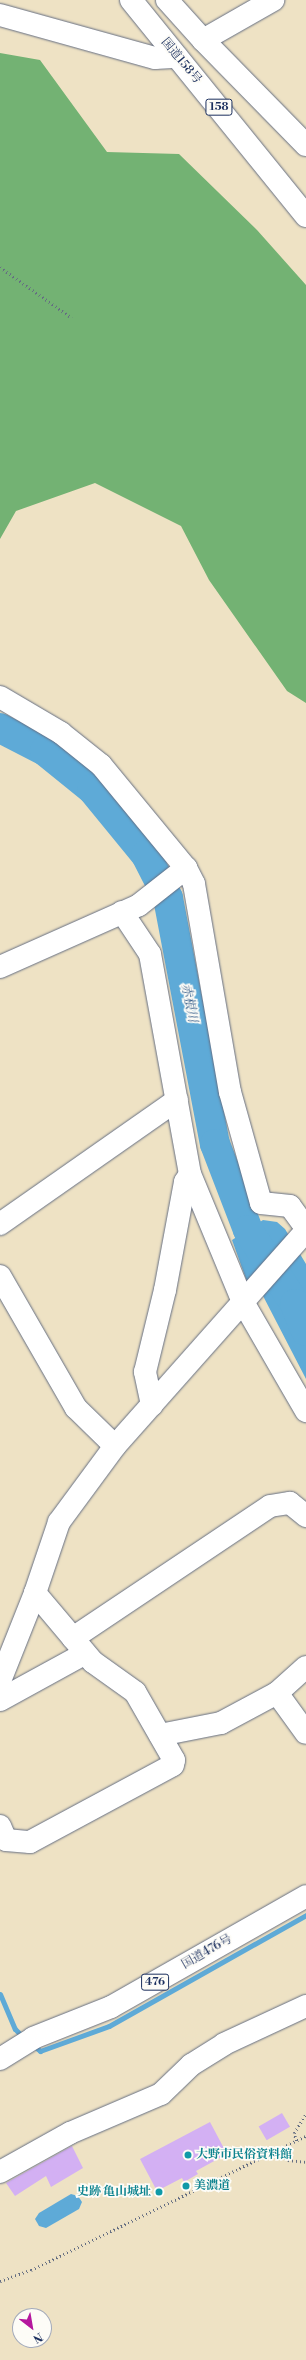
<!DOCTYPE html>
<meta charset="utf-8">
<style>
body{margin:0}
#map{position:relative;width:306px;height:2360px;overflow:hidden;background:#eee2c4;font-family:"Libre Bodoni","Noto Serif JP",serif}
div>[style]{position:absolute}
.forest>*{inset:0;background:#73b273}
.water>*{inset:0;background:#5eaad7}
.stream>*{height:5px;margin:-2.5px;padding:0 2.5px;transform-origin:2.5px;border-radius:2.5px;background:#5eaad7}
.river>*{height:30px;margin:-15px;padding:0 15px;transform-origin:15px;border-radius:15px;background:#5eaad7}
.building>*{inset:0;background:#d3b0f3;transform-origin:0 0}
.path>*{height:2.5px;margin-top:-1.25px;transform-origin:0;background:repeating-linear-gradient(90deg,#656e82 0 1px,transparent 0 4px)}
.roads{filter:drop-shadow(0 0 1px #656e82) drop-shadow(0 0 1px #656e82)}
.minor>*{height:22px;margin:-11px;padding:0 11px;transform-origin:11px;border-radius:11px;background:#fff}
.highway>*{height:22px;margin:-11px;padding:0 11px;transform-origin:11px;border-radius:11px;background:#fff}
.dots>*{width:11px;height:11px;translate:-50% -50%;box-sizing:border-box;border:2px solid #fdfcf7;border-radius:50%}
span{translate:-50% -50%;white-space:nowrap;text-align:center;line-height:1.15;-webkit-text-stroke:3.5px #fdfcf7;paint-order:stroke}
.shield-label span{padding:1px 3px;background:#fdfcf7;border:1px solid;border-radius:3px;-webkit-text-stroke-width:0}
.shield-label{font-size:11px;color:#1b2f5e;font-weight:700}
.street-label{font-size:12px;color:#1b2f5e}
.culture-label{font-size:12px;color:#0d838f;font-weight:700}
.left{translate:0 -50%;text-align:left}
.right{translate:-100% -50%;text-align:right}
.water-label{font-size:13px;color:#325a88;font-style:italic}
.north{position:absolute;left:12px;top:2308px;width:40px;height:40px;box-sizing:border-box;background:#fdfcf7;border:1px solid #a3aaba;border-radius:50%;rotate:149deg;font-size:11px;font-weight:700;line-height:16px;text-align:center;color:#1b2f5e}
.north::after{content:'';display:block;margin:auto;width:14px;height:18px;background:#b5179e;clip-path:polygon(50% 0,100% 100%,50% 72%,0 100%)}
</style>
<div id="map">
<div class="forest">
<i style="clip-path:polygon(0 53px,40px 60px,107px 152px,179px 154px,257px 230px,306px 285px,306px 703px,287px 691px,209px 580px,181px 526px,95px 483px,16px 511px,0 539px)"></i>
</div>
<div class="water">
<i style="clip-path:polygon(263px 1220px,277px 1222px,285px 1229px,306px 1264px,306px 1379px,261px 1292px,246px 1279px,232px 1240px)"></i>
<i style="clip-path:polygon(71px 2194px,78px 2196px,82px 2202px,79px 2209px,46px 2228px,39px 2226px,35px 2219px,39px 2213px)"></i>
</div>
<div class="stream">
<i style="left:0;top:1994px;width:38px;rotate:67deg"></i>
<i style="left:15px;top:2029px;width:13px;rotate:45deg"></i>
<i style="left:32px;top:2044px;width:11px;rotate:41deg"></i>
<i style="left:40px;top:2051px;width:73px;rotate:-19.9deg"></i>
<i style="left:109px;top:2026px;width:226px;rotate:-29.4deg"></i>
</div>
<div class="river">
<i style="left:0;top:728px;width:51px;rotate:27.1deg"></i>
<i style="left:45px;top:751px;width:60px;rotate:39deg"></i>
<i style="left:92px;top:789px;width:85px;rotate:50.7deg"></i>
<i style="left:146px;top:855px;width:48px;rotate:62.9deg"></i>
<i style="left:168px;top:898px;width:250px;rotate:79.2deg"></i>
<i style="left:215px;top:1144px;width:92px;rotate:69deg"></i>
<i style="left:248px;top:1230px;width:88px;rotate:57.6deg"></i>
<i style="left:295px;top:1304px;width:29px;rotate:68deg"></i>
</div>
<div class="building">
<i style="left:282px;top:2113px;width:16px;height:27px;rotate:60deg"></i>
<i style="clip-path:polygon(210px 2122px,227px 2154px,196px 2171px,198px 2174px,184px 2182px,182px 2178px,157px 2191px,140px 2159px)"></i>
<i style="clip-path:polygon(72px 2146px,83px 2168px,51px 2187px,46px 2176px,15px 2196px,6px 2183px)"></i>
</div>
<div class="path">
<i style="left:0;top:267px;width:88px;rotate:35.3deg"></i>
<i style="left:296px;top:2141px;width:8px;rotate:-104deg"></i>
<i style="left:294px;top:2133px;width:22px;rotate:-58deg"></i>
<i style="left:275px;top:2151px;width:16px;rotate:35deg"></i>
<i style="left:288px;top:2160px;width:18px;rotate:6deg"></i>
<i style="left:0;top:2281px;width:33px;rotate:-20deg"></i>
<i style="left:31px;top:2270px;width:306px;rotate:-26deg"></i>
</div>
<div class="roads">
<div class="minor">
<i style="left:0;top:15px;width:161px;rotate:15.5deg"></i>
<i style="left:155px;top:58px;width:22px;rotate:-3deg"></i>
<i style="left:203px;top:40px;width:81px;rotate:-29.7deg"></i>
<i style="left:0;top:697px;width:71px;rotate:30.5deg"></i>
<i style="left:61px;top:733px;width:51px;rotate:38.7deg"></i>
<i style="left:101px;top:765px;width:134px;rotate:50.5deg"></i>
<i style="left:186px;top:868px;width:18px;rotate:63deg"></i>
<i style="left:194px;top:884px;width:211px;rotate:80.2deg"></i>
<i style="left:230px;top:1092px;width:115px;rotate:74.4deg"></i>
<i style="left:261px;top:1203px;width:29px;rotate:6deg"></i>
<i style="left:290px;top:1206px;width:27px;rotate:54deg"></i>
<i style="left:122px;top:912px;width:50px;rotate:56.3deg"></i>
<i style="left:150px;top:954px;width:224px;rotate:79.7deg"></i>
<i style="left:190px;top:1174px;width:139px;rotate:67.5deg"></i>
<i style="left:243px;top:1302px;width:126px;rotate:60deg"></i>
<i style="left:0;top:967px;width:152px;rotate:-24deg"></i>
<i style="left:139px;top:905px;width:60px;rotate:-38.2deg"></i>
<i style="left:0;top:1224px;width:216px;rotate:-35deg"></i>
<i style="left:0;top:1276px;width:152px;rotate:60.1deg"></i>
<i style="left:76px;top:1408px;width:54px;rotate:44.3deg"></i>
<i style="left:152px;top:1405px;width:34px;rotate:-102deg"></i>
<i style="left:145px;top:1372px;width:84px;rotate:-76.3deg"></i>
<i style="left:165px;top:1290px;width:110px;rotate:-79.5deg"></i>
<i style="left:185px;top:1182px;width:9px;rotate:-58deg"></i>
<i style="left:35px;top:1593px;width:59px;rotate:49.8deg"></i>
<i style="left:73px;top:1638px;width:237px;rotate:-33.8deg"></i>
<i style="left:270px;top:1506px;width:20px;rotate:-9deg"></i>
<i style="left:290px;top:1503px;width:21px;rotate:39deg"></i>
<i style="left:0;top:1681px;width:95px;rotate:-68.3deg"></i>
<i style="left:35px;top:1593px;width:75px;rotate:-71.3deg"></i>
<i style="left:59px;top:1522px;width:94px;rotate:-53.6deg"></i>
<i style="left:115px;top:1446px;width:288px;rotate:-48.4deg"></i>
<i style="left:277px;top:1693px;width:49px;rotate:54.1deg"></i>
<i style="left:0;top:1700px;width:96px;rotate:-28.7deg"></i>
<i style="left:160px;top:1735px;width:62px;rotate:-11.1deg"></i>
<i style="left:221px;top:1723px;width:64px;rotate:-28.2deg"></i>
<i style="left:277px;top:1693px;width:39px;rotate:-42deg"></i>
<i style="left:0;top:1826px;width:15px;rotate:67deg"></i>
<i style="left:6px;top:1840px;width:24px;rotate:5deg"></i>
<i style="left:30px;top:1842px;width:162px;rotate:-28.3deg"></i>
<i style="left:173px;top:1765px;width:5px;rotate:-79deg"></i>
<i style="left:174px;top:1760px;width:78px;rotate:-119.8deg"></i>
<i style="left:135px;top:1692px;width:52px;rotate:-144.5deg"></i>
<i style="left:93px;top:1662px;width:31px;rotate:-130deg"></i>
<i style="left:0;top:2172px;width:80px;rotate:-29.1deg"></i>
<i style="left:70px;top:2133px;width:99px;rotate:-23.2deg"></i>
<i style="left:161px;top:2094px;width:42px;rotate:-44deg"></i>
<i style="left:191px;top:2065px;width:39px;rotate:-32deg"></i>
<i style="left:224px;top:2044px;width:90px;rotate:-24.9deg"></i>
</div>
<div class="highway">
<i style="left:131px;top:0;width:278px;rotate:51deg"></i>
<i style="left:167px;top:0;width:54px;rotate:48deg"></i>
<i style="left:203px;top:40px;width:147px;rotate:45.6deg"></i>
<i style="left:0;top:2059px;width:39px;rotate:-32deg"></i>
<i style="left:33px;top:2038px;width:84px;rotate:-21.7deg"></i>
<i style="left:111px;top:2007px;width:224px;rotate:-29.6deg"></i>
</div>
</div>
<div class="dots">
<i style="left:188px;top:2155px;background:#0f9aa8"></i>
<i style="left:186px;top:2186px;background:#0f9aa8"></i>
<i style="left:159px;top:2192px;background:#0f9aa8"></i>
</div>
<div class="shield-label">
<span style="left:219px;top:107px">158</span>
<span style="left:155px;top:1982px">476</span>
</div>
<div class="street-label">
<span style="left:181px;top:61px;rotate:50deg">国道158号</span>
<span style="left:207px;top:1952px;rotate:-30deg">国道476号</span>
</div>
<div class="culture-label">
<span class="left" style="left:196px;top:2155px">大野市民俗資料館</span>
<span class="left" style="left:194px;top:2186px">美濃道</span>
<span class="right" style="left:151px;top:2192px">史跡 亀山城址</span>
</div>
<div class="water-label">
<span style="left:189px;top:1003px;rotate:79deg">赤根川</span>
</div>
<div class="north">N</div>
</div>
